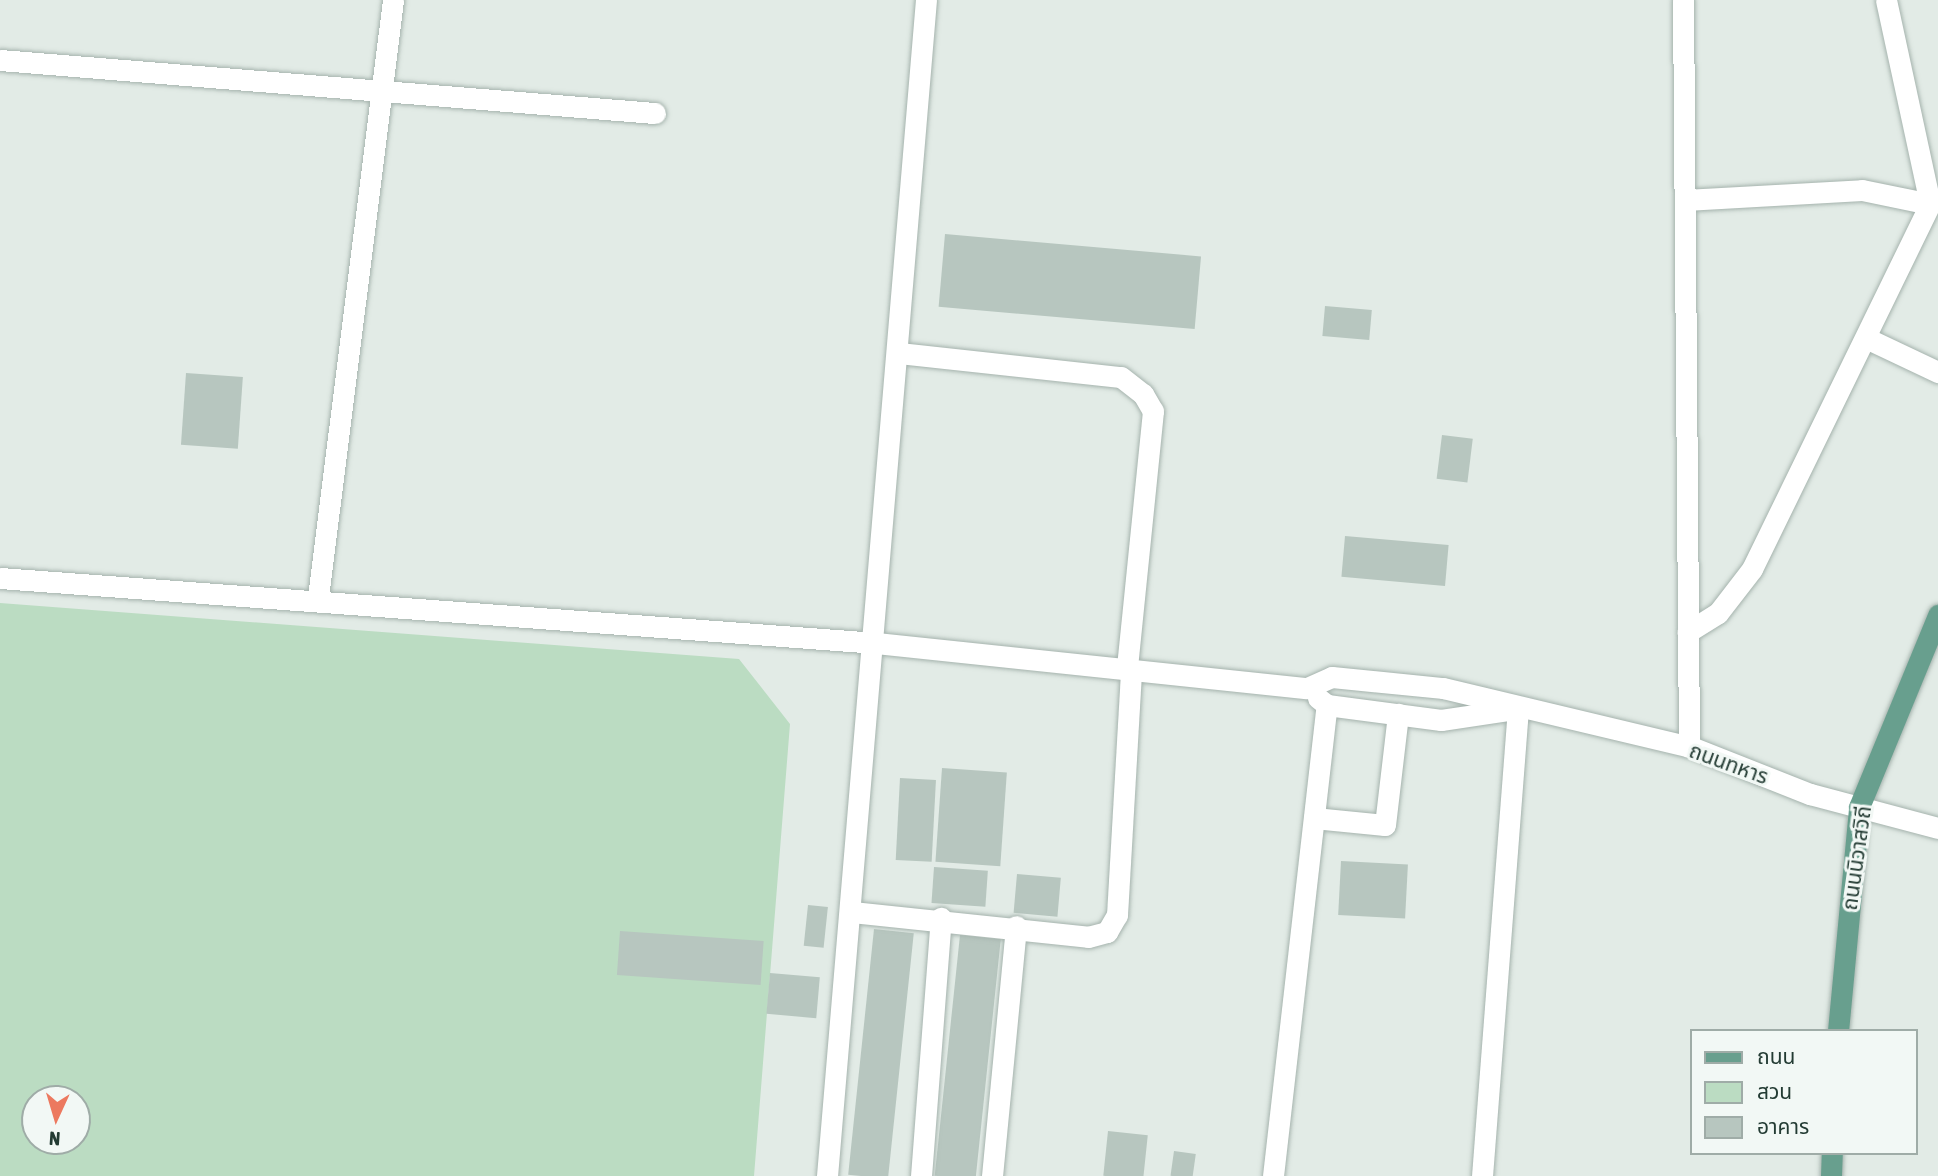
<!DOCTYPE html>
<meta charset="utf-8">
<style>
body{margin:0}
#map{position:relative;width:1938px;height:1176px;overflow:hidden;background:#e2ebe6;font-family:"Asap Condensed","Noto Sans Thai",sans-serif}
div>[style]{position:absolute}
.green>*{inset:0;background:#bbdcc2}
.building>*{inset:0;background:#b7c6bf;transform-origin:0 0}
.roads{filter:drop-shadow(0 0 2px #a5b3ad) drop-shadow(0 0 2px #a5b3ad)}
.minor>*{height:21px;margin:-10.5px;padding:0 10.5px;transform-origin:10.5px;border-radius:10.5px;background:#fff}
.major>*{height:21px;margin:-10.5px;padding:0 10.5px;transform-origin:10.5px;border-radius:10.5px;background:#689f8e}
span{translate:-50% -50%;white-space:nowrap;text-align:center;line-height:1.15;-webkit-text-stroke:6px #f2f8f5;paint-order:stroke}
.street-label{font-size:21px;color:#233b33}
.legend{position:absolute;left:1690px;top:1029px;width:228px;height:126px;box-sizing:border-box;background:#f2f8f5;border:2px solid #9faca7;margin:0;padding:9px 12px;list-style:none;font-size:21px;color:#233b33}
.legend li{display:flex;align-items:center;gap:14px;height:35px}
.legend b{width:35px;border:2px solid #9faca7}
.north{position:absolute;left:21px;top:1085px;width:70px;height:70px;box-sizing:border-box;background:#f2f8f5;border:2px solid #9faca7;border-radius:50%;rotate:184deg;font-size:19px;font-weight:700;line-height:28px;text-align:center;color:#233b33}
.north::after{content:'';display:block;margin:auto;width:24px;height:32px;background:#ec795f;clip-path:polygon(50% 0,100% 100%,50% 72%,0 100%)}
</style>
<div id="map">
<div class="green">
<i style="clip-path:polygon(evenodd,0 603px,739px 659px,790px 724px,754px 1176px,0 1176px,0 603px,35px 1099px,77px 1099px,77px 1141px,35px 1141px,35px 1099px)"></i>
</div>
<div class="building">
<i style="left:945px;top:234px;width:257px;height:73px;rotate:5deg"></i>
<i style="left:1325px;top:306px;width:47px;height:30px;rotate:5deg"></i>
<i style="left:186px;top:373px;width:57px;height:72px;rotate:4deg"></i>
<i style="left:1442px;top:435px;width:31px;height:44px;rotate:7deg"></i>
<i style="left:1345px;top:536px;width:104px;height:41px;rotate:5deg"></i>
<i style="left:942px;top:768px;width:65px;height:94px;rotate:4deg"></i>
<i style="left:900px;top:778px;width:36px;height:82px;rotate:3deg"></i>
<i style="left:1341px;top:861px;width:67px;height:54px;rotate:3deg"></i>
<i style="left:934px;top:867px;width:54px;height:36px;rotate:4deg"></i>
<i style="left:1017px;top:874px;width:44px;height:39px;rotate:5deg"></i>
<i style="left:808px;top:905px;width:20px;height:41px;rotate:6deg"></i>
<i style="left:874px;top:929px;width:40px;height:247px;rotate:6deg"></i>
<i style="left:620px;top:931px;width:144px;height:44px;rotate:4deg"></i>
<i style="left:960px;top:935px;width:41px;height:242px;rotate:6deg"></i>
<i style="left:770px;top:973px;width:50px;height:41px;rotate:5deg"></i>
<i style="left:1108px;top:1131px;width:40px;height:45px;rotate:6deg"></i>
<i style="left:1174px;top:1151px;width:22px;height:25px;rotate:8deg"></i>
</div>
<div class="roads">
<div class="minor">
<i style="left:1683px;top:0;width:747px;rotate:89.54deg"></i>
<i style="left:1886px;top:0;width:209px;rotate:77.8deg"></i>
<i style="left:0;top:60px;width:657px;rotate:4.63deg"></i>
<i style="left:1685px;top:200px;width:177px;rotate:-3.2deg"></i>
<i style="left:1862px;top:190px;width:69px;rotate:11.6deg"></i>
<i style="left:1930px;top:204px;width:406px;rotate:116deg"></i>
<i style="left:1752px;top:569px;width:56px;rotate:127.7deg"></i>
<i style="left:1718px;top:613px;width:36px;rotate:148deg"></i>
<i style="left:1866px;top:338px;width:80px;rotate:25.3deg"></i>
<i style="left:899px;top:353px;width:223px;rotate:6.2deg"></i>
<i style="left:1121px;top:377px;width:28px;rotate:38deg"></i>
<i style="left:1143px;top:394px;width:20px;rotate:60deg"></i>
<i style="left:1153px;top:411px;width:259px;rotate:95.8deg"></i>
<i style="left:0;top:578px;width:878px;rotate:4.24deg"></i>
<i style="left:876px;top:643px;width:433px;rotate:6deg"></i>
<i style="left:1307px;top:688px;width:27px;rotate:-24deg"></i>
<i style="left:1332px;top:677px;width:112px;rotate:5.7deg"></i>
<i style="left:1443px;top:688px;width:255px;rotate:13.4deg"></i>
<i style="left:1691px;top:747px;width:128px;rotate:21.6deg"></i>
<i style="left:1810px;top:794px;width:132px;rotate:14.9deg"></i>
<i style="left:318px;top:597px;width:602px;rotate:-82.84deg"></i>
<i style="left:1318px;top:698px;width:11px;rotate:38deg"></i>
<i style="left:1327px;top:705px;width:115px;rotate:7.5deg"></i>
<i style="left:1441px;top:720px;width:69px;rotate:-8.4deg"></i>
<i style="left:1314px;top:818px;width:71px;rotate:5.6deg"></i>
<i style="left:1385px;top:825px;width:112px;rotate:-83.3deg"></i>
<i style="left:852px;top:912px;width:237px;rotate:6deg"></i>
<i style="left:1088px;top:937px;width:20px;rotate:-15deg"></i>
<i style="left:1107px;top:932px;width:20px;rotate:-60deg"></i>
<i style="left:1117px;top:915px;width:246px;rotate:-86.7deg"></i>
<i style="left:827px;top:1176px;width:1180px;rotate:-85.19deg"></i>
<i style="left:921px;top:1176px;width:259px;rotate:-85.6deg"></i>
<i style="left:992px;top:1176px;width:251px;rotate:-84.5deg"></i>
<i style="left:1273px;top:1176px;width:474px;rotate:-83.5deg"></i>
<i style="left:1482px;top:1176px;width:469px;rotate:-85.6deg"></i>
</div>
<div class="major">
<i style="left:1838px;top:1031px;width:225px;rotate:-84.6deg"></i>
<i style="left:1859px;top:807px;width:208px;rotate:-67.6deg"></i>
<i style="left:1831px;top:1176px;width:23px;rotate:-88deg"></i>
</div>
</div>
<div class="street-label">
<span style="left:1729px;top:763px;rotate:20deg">ถนนทหาร</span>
<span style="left:1856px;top:858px;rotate:-82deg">ถนนนิวาสวิถี</span>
</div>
<ul class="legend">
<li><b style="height:9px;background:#689f8e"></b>ถนน</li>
<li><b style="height:19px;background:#bbdcc2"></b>สวน</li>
<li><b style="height:19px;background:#b7c6bf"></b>อาคาร</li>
</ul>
<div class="north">N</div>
</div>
